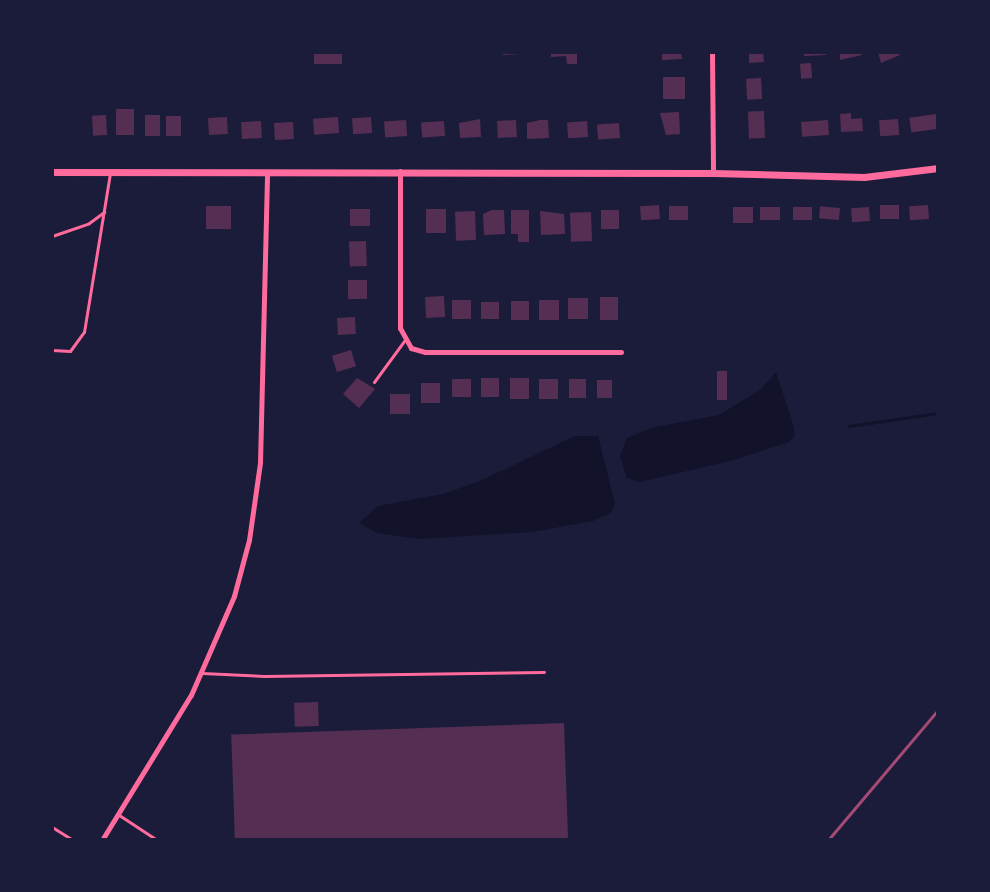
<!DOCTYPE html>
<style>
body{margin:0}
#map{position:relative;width:990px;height:892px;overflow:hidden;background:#1b1b3a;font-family:"PT Sans",sans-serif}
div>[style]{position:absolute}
.water>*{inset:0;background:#12122b}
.stream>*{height:3px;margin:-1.5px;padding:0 1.5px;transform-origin:1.5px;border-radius:1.5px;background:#12122b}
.building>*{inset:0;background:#542f53;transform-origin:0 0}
.service>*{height:3px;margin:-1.5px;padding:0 1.5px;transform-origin:1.5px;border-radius:1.5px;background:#ff6b9d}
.minor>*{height:5px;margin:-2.5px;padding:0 2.5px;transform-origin:2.5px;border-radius:2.5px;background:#ff6b9d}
.tertiary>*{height:7px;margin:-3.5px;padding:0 3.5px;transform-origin:3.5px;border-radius:3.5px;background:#ff6b9d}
.rail>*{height:3px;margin:-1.5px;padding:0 1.5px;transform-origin:1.5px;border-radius:1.5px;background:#a44b75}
span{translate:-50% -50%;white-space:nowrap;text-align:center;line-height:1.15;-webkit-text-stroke:5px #1b1b3a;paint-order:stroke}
.frame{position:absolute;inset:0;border:54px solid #1b1b3a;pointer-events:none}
</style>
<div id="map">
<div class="water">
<i style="clip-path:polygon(776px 372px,793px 424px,795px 435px,789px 442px,734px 460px,640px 482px,627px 478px,620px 456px,627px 438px,651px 428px,719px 415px,760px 390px)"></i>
<i style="clip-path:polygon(575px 436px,598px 436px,615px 504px,611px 513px,593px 521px,532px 532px,419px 539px,377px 533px,359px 523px,378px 506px,443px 494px,480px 481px)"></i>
</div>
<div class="stream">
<i style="left:849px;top:426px;width:90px;rotate:-8.3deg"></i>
</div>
<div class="building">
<i style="left:314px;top:52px;width:28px;height:12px"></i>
<i style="clip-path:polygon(503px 52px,522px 52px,522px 54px,503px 55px)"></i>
<i style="clip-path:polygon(551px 52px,577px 52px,577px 64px,567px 64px,566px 56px,551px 57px)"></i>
<i style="clip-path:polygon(662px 52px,681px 52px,682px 59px,662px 60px)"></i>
<i style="clip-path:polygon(749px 52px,763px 52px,764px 62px,749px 63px)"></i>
<i style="clip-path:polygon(804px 52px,826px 52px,826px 55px,804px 56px)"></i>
<i style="clip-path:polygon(840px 52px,862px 52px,862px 55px,840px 60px)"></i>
<i style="clip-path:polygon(878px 52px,899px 52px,900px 55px,881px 63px)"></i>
<i style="left:811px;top:63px;width:15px;height:11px;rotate:86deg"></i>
<i style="left:663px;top:77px;width:22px;height:22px"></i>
<i style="left:761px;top:78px;width:21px;height:15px;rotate:87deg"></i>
<i style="left:116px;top:109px;width:18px;height:26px"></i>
<i style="left:764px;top:111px;width:27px;height:16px;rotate:88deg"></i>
<i style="clip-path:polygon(679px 112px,680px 134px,666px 135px,660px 113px)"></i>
<i style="clip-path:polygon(851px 113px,851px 119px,862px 118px,863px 131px,841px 132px,840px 114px)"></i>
<i style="left:936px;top:114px;width:15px;height:27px;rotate:82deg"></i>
<i style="left:106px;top:115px;width:20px;height:14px;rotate:87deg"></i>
<i style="left:145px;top:115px;width:15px;height:21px"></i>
<i style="left:166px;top:116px;width:15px;height:20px"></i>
<i style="left:227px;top:117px;width:17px;height:19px;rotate:87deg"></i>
<i style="left:338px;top:117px;width:16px;height:25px;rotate:86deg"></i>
<i style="left:371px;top:117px;width:16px;height:19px;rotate:86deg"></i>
<i style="clip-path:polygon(480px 119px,481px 137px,460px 138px,459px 123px)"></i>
<i style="left:898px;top:119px;width:16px;height:19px;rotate:86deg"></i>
<i style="left:406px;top:120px;width:16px;height:22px;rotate:86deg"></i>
<i style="left:516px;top:120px;width:17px;height:19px;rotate:87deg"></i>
<i style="clip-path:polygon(540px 120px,548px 120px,549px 138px,527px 139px,527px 123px)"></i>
<i style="left:828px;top:120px;width:15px;height:27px;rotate:86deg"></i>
<i style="left:261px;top:121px;width:17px;height:20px;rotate:87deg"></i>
<i style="left:444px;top:121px;width:15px;height:23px;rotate:86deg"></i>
<i style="left:587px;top:121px;width:16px;height:20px;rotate:86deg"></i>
<i style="left:293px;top:122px;width:17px;height:19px;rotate:87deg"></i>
<i style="left:619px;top:123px;width:15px;height:22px;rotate:86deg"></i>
<i style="left:659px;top:205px;width:14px;height:19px;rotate:86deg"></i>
<i style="left:899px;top:205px;width:14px;height:19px;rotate:90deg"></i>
<i style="left:928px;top:205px;width:14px;height:19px;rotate:86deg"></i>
<i style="left:206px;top:206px;width:25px;height:23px"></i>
<i style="left:688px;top:206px;width:14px;height:19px;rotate:90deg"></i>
<i style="left:753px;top:207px;width:16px;height:20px;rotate:90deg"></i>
<i style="left:780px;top:207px;width:13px;height:20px;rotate:90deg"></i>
<i style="left:812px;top:207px;width:13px;height:19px;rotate:90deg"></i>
<i style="left:869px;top:207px;width:14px;height:18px;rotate:86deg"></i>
<i style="left:840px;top:208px;width:12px;height:20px;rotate:95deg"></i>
<i style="left:350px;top:209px;width:20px;height:17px"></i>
<i style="left:426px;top:209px;width:20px;height:24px"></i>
<i style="clip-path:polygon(492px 210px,504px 210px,505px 234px,484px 235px,483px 214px)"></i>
<i style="clip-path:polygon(511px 210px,529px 210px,529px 242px,518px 242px,518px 234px,511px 234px)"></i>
<i style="left:601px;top:210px;width:18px;height:19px"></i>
<i style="left:475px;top:211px;width:29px;height:20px;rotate:88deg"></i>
<i style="clip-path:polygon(540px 211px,564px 214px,565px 234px,541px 235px)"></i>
<i style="left:591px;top:212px;width:29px;height:21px;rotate:88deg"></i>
<i style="left:366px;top:241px;width:25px;height:17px;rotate:88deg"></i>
<i style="left:367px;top:280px;width:19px;height:19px;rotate:90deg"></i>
<i style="left:444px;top:296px;width:21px;height:19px;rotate:87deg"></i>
<i style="left:600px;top:297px;width:18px;height:23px"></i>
<i style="left:568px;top:298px;width:20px;height:21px"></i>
<i style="left:471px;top:300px;width:19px;height:19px;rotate:90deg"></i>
<i style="left:539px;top:300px;width:20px;height:20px"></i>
<i style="left:511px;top:301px;width:18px;height:19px"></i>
<i style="left:481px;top:302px;width:18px;height:17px"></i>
<i style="left:355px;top:317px;width:17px;height:18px;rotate:87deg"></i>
<i style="left:351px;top:350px;width:17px;height:20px;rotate:73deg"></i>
<i style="left:717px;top:371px;width:10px;height:29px"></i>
<i style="clip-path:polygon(357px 378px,375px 389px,359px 408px,343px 394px)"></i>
<i style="left:499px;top:378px;width:19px;height:18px;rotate:90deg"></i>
<i style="left:510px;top:378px;width:19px;height:21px"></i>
<i style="left:452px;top:379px;width:19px;height:18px"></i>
<i style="left:539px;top:379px;width:19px;height:20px"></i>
<i style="left:569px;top:379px;width:17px;height:19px"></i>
<i style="left:597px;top:380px;width:15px;height:18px"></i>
<i style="left:440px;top:383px;width:20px;height:19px;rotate:90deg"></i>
<i style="left:390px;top:394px;width:20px;height:20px"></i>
<i style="left:318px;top:702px;width:24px;height:24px;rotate:88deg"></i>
<i style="left:564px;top:723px;width:117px;height:333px;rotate:88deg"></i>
</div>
<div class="service">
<i style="left:52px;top:236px;width:39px;rotate:-19deg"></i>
<i style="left:89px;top:223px;width:19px;rotate:-36deg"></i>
<i style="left:52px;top:350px;width:18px;rotate:3deg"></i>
<i style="left:70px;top:351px;width:24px;rotate:-54deg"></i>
<i style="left:84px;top:332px;width:160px;rotate:-80.7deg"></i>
<i style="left:374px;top:382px;width:51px;rotate:-53.8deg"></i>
<i style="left:202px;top:673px;width:62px;rotate:2.8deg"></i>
<i style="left:264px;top:676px;width:280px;rotate:-0.8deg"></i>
<i style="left:119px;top:815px;width:45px;rotate:33.3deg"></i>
<i style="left:52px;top:827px;width:25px;rotate:32deg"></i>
</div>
<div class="minor">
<i style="left:712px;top:52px;width:121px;rotate:89.5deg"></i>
<i style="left:400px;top:171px;width:157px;rotate:90deg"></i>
<i style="left:400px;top:328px;width:23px;rotate:61deg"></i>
<i style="left:411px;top:348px;width:15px;rotate:16deg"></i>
<i style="left:425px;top:352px;width:196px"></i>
<i style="left:102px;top:840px;width:170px;rotate:-58.5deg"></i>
<i style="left:191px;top:695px;width:108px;rotate:-66.5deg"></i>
<i style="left:234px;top:596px;width:58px;rotate:-75deg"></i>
<i style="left:249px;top:540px;width:78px;rotate:-81.9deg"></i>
<i style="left:260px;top:463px;width:291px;rotate:-88.6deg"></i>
</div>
<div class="tertiary">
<i style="left:52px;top:172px;width:661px;rotate:0.09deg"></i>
<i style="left:713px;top:173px;width:151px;rotate:1.5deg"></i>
<i style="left:864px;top:177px;width:75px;rotate:-6.9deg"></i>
</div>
<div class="rail">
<i style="left:828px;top:840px;width:170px;rotate:-49.8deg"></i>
</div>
<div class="frame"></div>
</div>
